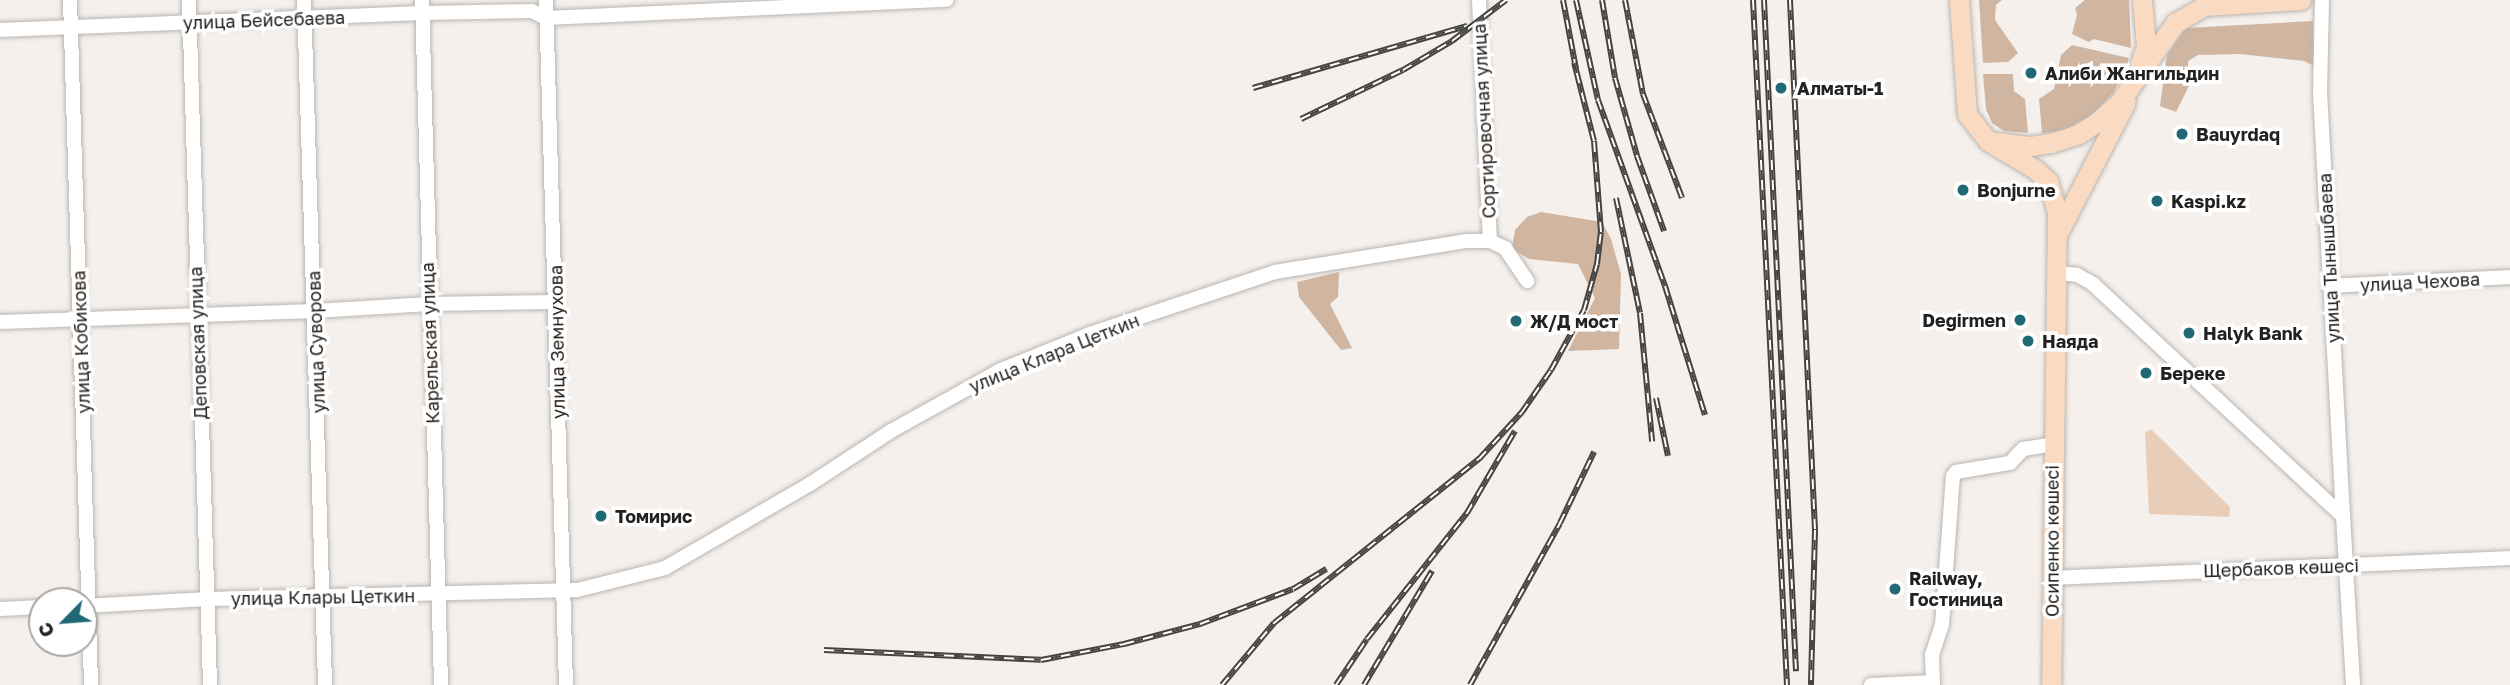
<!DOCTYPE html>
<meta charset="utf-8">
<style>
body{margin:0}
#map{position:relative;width:2510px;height:685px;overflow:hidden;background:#f5f0ec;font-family:"Golos Text",sans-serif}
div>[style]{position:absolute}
.green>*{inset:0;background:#e8ceb8}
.forest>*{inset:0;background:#d0b5a0}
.roads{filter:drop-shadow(0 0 2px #bab5b1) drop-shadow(0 0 2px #bab5b1)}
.minor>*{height:14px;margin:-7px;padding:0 7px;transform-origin:7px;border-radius:7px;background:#fff}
.major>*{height:19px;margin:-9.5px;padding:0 9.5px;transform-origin:9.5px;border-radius:9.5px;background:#fadbc1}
.rail>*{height:6px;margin-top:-3px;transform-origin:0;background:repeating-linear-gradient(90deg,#fff 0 10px,#464442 0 20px);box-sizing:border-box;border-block:2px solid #464442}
.dots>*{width:19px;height:19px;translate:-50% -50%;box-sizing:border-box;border:4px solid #fff;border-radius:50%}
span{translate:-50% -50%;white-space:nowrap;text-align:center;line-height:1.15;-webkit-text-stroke:7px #fff;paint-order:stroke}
.street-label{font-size:18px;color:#242221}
.poi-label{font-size:18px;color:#242221;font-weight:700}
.left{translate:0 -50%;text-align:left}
.right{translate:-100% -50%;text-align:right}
.north{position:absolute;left:28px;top:587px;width:70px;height:70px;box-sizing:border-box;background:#fff;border:2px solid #a7a7a6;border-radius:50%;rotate:245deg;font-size:19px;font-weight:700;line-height:28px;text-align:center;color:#242221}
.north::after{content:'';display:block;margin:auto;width:24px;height:32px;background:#206975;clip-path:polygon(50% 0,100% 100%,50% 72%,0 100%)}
</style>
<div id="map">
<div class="green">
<i style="clip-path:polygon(2151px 429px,2230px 507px,2229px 517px,2149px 514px,2145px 433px)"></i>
</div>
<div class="forest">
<i style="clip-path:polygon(1979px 0,2002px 0,1996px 5px,1995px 20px,2018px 53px,2008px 62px,1983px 63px)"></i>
<i style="clip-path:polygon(2085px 0,2129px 0,2131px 48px,2094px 39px,2089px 42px,2072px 34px,2077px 15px,2075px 8px)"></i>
<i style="clip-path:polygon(2313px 21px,2314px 66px,2304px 61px,2240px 54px,2198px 55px,2188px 61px,2189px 86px,2176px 112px,2160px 106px,2167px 55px,2186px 28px)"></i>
<i style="clip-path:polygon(2072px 45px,2129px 58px,2126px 68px,2113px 93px,2093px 114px,2063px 131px,2042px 133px,2039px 99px,2054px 89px,2061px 55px)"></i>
<i style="clip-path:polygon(1983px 74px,2013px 74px,2014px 91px,2025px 99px,2028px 133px,2004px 131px,1992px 123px,1986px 109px)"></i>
<i style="clip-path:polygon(1541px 212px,1602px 222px,1611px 239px,1621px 274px,1619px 349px,1568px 351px,1595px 298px,1578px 264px,1529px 259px,1512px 249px,1515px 230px,1527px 217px)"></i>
<i style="clip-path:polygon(1339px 272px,1338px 297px,1330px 304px,1352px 348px,1341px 350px,1299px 297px,1297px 282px)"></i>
</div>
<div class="roads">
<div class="minor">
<i style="left:70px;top:0;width:685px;rotate:88.24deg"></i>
<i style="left:189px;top:0;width:685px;rotate:88.24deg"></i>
<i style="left:304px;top:0;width:685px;rotate:88.24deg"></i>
<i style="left:422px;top:0;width:685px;rotate:88.41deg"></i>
<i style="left:546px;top:0;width:685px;rotate:88.33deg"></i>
<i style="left:1479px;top:0;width:241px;rotate:87.4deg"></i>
<i style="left:2322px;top:0;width:92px;rotate:91.2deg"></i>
<i style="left:2320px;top:92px;width:425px;rotate:86.9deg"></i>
<i style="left:0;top:30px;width:422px;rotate:-2.3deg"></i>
<i style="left:422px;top:13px;width:110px;rotate:-1deg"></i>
<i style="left:532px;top:11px;width:16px;rotate:27deg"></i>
<i style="left:546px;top:18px;width:401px;rotate:-2.6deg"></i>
<i style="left:2056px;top:273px;width:21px;rotate:5deg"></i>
<i style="left:2077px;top:275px;width:18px;rotate:29deg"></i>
<i style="left:2093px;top:284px;width:341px;rotate:42.9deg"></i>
<i style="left:2343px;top:516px;width:169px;rotate:86.6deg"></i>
<i style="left:2329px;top:286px;width:181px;rotate:-2.8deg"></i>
<i style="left:0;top:322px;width:315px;rotate:-2deg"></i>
<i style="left:315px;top:311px;width:114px;rotate:-3.5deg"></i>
<i style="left:429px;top:304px;width:127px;rotate:-0.9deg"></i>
<i style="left:2052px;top:578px;width:458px;rotate:-2.5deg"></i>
<i style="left:84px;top:606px;width:124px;rotate:-3.2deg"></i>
<i style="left:208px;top:599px;width:369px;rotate:-1.4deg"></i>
<i style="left:577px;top:590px;width:91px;rotate:-14deg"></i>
<i style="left:665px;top:568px;width:168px;rotate:-30.1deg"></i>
<i style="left:810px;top:484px;width:97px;rotate:-33.2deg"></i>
<i style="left:891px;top:431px;width:126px;rotate:-29deg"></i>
<i style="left:1001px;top:370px;width:96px;rotate:-22deg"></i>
<i style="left:1090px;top:334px;width:195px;rotate:-18.5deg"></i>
<i style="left:1275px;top:272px;width:193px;rotate:-9.2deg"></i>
<i style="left:1466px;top:241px;width:24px"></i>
<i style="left:1490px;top:241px;width:17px;rotate:25deg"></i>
<i style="left:1505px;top:248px;width:40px;rotate:56deg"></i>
<i style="left:0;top:609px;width:42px;rotate:-2.7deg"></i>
<i style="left:1871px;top:685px;width:62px;rotate:-2.8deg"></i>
<i style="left:1933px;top:685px;width:30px;rotate:-92deg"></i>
<i style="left:1932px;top:655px;width:32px;rotate:-72deg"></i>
<i style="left:1942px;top:625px;width:149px;rotate:-85.8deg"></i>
<i style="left:1953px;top:476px;width:5px;rotate:-53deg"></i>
<i style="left:1956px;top:472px;width:55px;rotate:-9.5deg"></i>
<i style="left:2010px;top:463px;width:19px;rotate:-47deg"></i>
<i style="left:2023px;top:449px;width:30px;rotate:-9deg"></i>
</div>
<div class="major">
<i style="left:1959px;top:0;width:114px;rotate:86deg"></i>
<i style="left:1967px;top:114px;width:34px;rotate:52deg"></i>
<i style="left:1988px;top:141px;width:56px;rotate:31.1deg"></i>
<i style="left:2036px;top:170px;width:16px;rotate:43deg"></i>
<i style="left:2048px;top:181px;width:32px;rotate:74deg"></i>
<i style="left:2057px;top:212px;width:473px;rotate:90.7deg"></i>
<i style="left:2140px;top:64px;width:19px;rotate:-72deg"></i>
<i style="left:2146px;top:46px;width:46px;rotate:-95deg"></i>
<i style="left:1996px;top:142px;width:35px;rotate:7deg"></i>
<i style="left:2031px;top:146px;width:20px;rotate:-9deg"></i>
<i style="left:2051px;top:143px;width:29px;rotate:-18deg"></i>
<i style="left:2079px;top:134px;width:23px;rotate:-34deg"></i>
<i style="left:2098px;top:121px;width:28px;rotate:-41deg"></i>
<i style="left:2119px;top:103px;width:98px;rotate:-55deg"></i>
<i style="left:2175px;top:23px;width:34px;rotate:-30deg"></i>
<i style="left:2205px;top:6px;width:96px;rotate:-3.6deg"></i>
<i style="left:2059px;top:231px;width:145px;rotate:-62.6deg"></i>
</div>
</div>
<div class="rail">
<i style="left:1563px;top:0;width:70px;rotate:79.3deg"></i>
<i style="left:1576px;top:0;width:102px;rotate:77.6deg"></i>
<i style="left:1598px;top:100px;width:198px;rotate:70.2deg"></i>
<i style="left:1665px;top:286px;width:135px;rotate:72.8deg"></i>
<i style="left:1602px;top:0;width:79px;rotate:80.5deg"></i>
<i style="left:1615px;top:78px;width:81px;rotate:74.2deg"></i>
<i style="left:1637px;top:156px;width:80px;rotate:70.2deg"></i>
<i style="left:1625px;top:0;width:96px;rotate:79.2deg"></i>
<i style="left:1643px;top:94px;width:111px;rotate:69.4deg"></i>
<i style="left:1753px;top:0;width:686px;rotate:87.16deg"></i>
<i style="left:1764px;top:0;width:672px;rotate:87.27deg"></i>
<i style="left:1790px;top:0;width:531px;rotate:87.3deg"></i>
<i style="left:1815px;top:530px;width:155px;rotate:91.5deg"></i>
<i style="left:1253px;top:88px;width:223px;rotate:-16.2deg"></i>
<i style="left:1301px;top:119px;width:113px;rotate:-25.7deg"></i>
<i style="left:1403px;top:70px;width:57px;rotate:-30.6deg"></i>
<i style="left:1452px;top:41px;width:68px;rotate:-37.2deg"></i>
<i style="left:1616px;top:198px;width:117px;rotate:78.2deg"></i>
<i style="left:1640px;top:313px;width:129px;rotate:84.6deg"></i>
<i style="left:1656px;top:398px;width:59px;rotate:78.3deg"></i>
<i style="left:824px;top:650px;width:217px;rotate:2.6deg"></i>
<i style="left:1041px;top:660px;width:85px;rotate:-10.9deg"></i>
<i style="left:1124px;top:644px;width:79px;rotate:-14.7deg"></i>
<i style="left:1200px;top:624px;width:99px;rotate:-20.6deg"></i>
<i style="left:1293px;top:589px;width:39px;rotate:-31deg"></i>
<i style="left:1222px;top:685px;width:81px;rotate:-50deg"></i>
<i style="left:1274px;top:623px;width:263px;rotate:-38.7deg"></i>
<i style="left:1479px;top:459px;width:64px;rotate:-47.5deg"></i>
<i style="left:1522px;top:412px;width:51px;rotate:-55.4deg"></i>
<i style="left:1551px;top:370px;width:68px;rotate:-61.2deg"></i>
<i style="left:1584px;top:310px;width:48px;rotate:-74.2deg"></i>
<i style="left:1597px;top:264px;width:32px;rotate:-83deg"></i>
<i style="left:1601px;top:232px;width:91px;rotate:-94.4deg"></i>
<i style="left:1594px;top:141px;width:81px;rotate:-104.2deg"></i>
<i style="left:1336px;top:685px;width:55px;rotate:-56deg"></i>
<i style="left:1367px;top:639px;width:161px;rotate:-51.6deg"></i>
<i style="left:1467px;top:513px;width:95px;rotate:-59.7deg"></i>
<i style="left:1364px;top:685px;width:133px;rotate:-59.2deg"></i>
<i style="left:1470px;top:685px;width:185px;rotate:-60.9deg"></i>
<i style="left:1560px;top:523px;width:79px;rotate:-64.4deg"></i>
</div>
<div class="dots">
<i style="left:2031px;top:73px;background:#206975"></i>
<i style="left:1781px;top:88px;background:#206975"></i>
<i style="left:2182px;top:134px;background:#206975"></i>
<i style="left:1963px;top:190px;background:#206975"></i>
<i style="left:2157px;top:201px;background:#206975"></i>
<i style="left:2020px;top:320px;background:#206975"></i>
<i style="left:1516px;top:321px;background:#206975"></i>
<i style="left:2189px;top:333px;background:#206975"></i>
<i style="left:2028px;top:341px;background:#206975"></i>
<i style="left:2146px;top:373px;background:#206975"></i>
<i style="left:601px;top:516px;background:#206975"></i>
<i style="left:1895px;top:589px;background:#206975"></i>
</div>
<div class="street-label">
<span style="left:264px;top:20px;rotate:-2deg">улица Бейсебаева</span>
<span style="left:1484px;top:121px;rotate:-93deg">Сортировочная улица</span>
<span style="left:2329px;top:258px;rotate:-93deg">улица Тынышбаева</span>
<span style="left:2420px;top:282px;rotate:-3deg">улица Чехова</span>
<span style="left:81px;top:342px;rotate:-92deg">улица Кобикова</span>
<span style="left:316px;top:342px;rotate:-92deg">улица Суворова</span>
<span style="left:557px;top:342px;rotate:-91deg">улица Земнухова</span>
<span style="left:198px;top:343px;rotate:-92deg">Деповская улица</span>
<span style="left:430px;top:343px;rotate:-92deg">Карельская улица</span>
<span style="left:1054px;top:353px;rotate:-22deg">улица Клара Цеткин</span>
<span style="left:2052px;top:541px;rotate:-90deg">Осипенко көшесі</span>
<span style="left:2281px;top:568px;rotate:-2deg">Щербаков көшесі</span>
<span style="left:323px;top:597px;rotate:-1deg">улица Клары Цеткин</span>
</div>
<div class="poi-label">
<span class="left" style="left:2045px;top:73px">Алиби Жангильдин</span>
<span class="left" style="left:1797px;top:88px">Алматы-1</span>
<span class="left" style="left:2196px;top:134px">Bauyrdaq</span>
<span class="left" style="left:1977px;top:190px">Bonjurne</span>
<span class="left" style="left:2171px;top:201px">Kaspi.kz</span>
<span class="right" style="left:2006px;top:320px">Degirmen</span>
<span class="left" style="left:1530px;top:321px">Ж/Д мост</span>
<span class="left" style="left:2203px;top:333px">Halyk Bank</span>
<span class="left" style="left:2042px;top:341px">Наяда</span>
<span class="left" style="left:2160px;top:373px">Береке</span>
<span class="left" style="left:615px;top:516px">Томирис</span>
<span class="left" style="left:1909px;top:589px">Railway,<br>Гостиница</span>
</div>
<div class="north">С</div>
</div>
